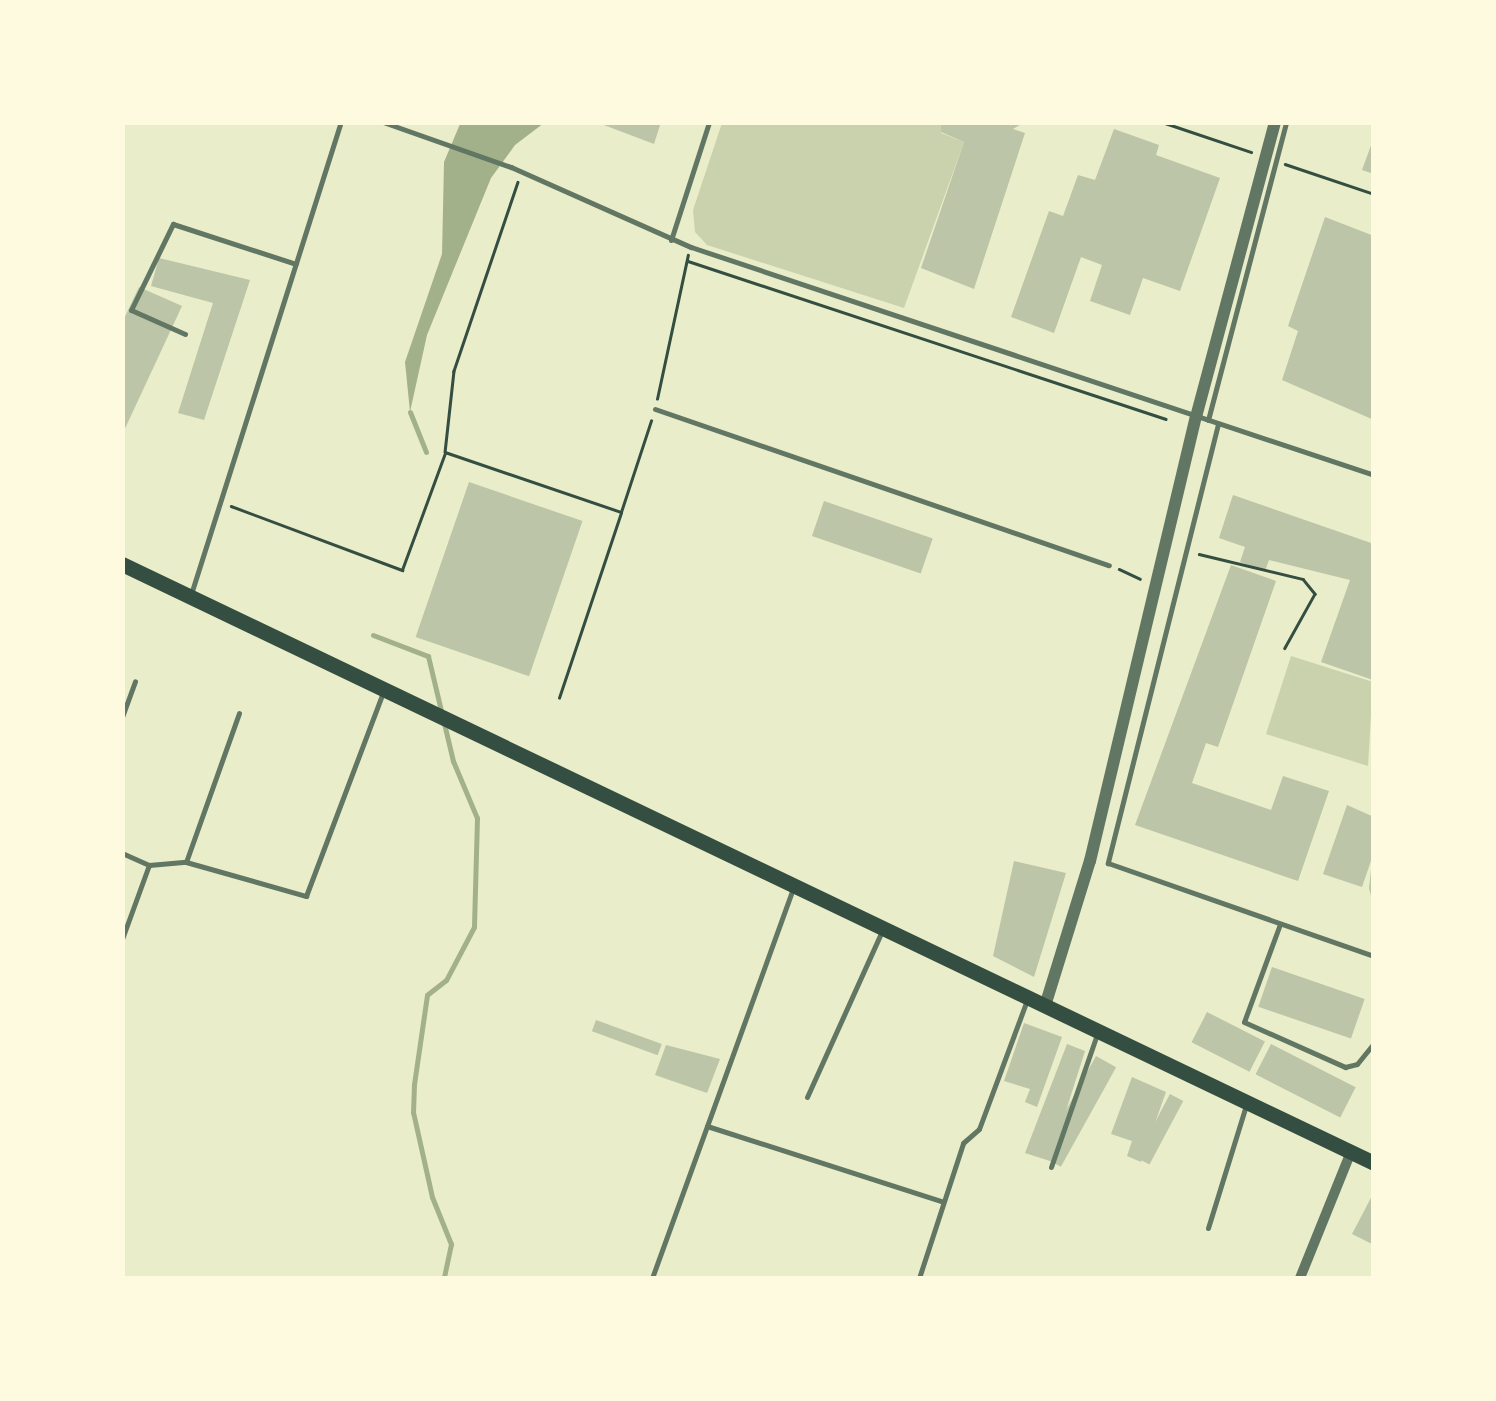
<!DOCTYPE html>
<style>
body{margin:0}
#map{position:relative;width:1496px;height:1401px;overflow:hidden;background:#e9edc9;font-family:Lato,sans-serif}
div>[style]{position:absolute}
.green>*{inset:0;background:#cad2ad}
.water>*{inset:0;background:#a3b18a}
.stream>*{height:5px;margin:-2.5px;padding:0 2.5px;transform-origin:2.5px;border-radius:2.5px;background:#a3b18a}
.building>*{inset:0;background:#bcc5a7;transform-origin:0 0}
.path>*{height:2.5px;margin:-1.25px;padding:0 1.25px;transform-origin:1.25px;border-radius:1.25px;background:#344e41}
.service>*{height:5px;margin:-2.5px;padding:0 2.5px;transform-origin:2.5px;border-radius:2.5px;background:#617663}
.minor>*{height:10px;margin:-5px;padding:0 5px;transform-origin:5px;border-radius:5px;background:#617663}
.tertiary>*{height:12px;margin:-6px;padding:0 6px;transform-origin:6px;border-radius:6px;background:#617663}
.primary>*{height:15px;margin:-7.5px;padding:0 7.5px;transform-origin:7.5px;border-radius:7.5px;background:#344e41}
span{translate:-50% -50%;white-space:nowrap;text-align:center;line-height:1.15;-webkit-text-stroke:10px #fefae0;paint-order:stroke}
.frame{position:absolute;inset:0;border:125px solid #fefae0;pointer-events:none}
</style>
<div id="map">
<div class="green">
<i style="clip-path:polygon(722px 123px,941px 123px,941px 133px,964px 142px,904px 308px,707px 245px,695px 232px,693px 210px)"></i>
<i style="clip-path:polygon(1291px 656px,1373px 682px,1368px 766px,1266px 734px)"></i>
</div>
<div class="water">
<i style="clip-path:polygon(544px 123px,515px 145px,491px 178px,427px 335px,410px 412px,405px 362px,442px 254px,444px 162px,460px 124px)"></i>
</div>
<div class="stream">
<i style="left:410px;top:412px;width:43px;rotate:68.2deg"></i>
<i style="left:373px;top:635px;width:59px;rotate:20.9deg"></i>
<i style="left:428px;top:656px;width:108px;rotate:76.6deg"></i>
<i style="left:453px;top:761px;width:62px;rotate:67.2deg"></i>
<i style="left:477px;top:818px;width:109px;rotate:91.6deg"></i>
<i style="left:474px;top:927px;width:60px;rotate:117.8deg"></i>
<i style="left:446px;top:980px;width:24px;rotate:142deg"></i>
<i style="left:427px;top:995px;width:90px;rotate:98.3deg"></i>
<i style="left:414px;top:1084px;width:28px;rotate:92deg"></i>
<i style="left:413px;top:1112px;width:87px;rotate:77.4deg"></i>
<i style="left:432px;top:1197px;width:51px;rotate:68deg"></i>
<i style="left:451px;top:1244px;width:35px;rotate:102deg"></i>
</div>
<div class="building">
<i style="clip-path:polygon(596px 122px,661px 122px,654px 144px)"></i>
<i style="clip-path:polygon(1025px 122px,1013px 129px,1025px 133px,974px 289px,921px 268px,964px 142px,941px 132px,941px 123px)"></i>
<i style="clip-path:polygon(1114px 129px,1159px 145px,1156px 155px,1220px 178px,1180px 291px,1143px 278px,1130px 315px,1090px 301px,1102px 265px,1081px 257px,1054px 333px,1011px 317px,1049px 211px,1063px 216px,1078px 175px,1095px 180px)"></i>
<i style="clip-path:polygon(1373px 140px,1374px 140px,1374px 174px,1362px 170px)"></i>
<i style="clip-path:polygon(1325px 217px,1374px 236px,1374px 420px,1282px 380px,1298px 331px,1288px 326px)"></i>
<i style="clip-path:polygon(159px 258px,250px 280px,204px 420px,178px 413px,213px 303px,151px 286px)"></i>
<i style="clip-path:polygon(139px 287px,182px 306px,122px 435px,122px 323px)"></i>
<i style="left:469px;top:482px;width:120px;height:164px;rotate:19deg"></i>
<i style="clip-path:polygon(1233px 495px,1374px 544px,1373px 680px,1321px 662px,1350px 580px,1269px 560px,1265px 571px,1240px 562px,1245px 547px,1219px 538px)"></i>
<i style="left:824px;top:501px;width:115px;height:37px;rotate:19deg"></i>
<i style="clip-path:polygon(1231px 565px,1276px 581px,1218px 747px,1206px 743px,1192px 783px,1271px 810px,1283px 776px,1329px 791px,1298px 881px,1135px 825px)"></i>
<i style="clip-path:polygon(1347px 805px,1374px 817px,1374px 852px,1362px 887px,1323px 874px)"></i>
<i style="clip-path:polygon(1014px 861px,1066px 873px,1034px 977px,993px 956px)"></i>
<i style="clip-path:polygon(1371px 870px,1374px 870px,1372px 900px,1369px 888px)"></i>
<i style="left:1272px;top:967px;width:98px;height:42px;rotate:19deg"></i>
<i style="left:1207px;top:1012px;width:65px;height:34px;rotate:27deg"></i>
<i style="left:596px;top:1020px;width:70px;height:12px;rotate:20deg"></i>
<i style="clip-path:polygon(1024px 1023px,1062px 1037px,1037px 1107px,1025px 1102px,1030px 1089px,1004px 1081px)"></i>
<i style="clip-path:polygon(1067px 1044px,1085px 1051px,1050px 1161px,1025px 1153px)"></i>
<i style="left:1271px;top:1044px;width:95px;height:34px;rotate:27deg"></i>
<i style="clip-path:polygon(666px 1045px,720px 1059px,707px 1093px,655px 1075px)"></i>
<i style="left:1096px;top:1056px;width:23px;height:114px;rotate:29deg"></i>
<i style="clip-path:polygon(1132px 1077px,1166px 1092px,1141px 1162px,1127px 1156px,1132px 1141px,1111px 1134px)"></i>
<i style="left:1170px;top:1094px;width:15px;height:72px;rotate:28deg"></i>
<i style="clip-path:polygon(1374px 1192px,1374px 1245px,1352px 1234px)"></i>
</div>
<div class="path">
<i style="left:1162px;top:122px;width:94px;rotate:18.6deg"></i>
<i style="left:1285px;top:164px;width:94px;rotate:18.6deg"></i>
<i style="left:518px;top:182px;width:200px;rotate:108.7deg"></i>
<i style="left:454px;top:371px;width:81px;rotate:96.3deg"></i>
<i style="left:445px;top:452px;width:186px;rotate:18.8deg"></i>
<i style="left:621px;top:512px;width:96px;rotate:-71.8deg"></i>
<i style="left:688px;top:261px;width:503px;rotate:18.29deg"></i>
<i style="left:657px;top:399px;width:147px;rotate:-77.9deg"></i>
<i style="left:231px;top:506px;width:183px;rotate:20.5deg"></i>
<i style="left:402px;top:570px;width:125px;rotate:-69.8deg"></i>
<i style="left:1199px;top:554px;width:107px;rotate:13.5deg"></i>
<i style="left:1303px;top:579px;width:19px;rotate:51deg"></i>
<i style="left:1315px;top:594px;width:62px;rotate:119.1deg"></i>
<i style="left:1119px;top:569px;width:23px;rotate:25deg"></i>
<i style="left:559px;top:698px;width:195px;rotate:-71.5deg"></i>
</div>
<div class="service">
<i style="left:383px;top:122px;width:136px;rotate:19.4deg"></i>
<i style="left:511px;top:167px;width:197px;rotate:24deg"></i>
<i style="left:691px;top:247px;width:720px;rotate:18.46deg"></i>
<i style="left:671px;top:240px;width:124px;rotate:-72.1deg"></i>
<i style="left:185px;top:334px;width:59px;rotate:-156deg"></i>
<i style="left:131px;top:310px;width:96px;rotate:-64deg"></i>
<i style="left:173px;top:224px;width:129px;rotate:18deg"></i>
<i style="left:655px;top:409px;width:480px;rotate:19deg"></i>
<i style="left:1208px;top:420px;width:308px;rotate:-75.3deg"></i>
<i style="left:1218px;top:424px;width:453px;rotate:104.1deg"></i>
<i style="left:1108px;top:863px;width:282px;rotate:19.3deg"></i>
<i style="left:192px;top:591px;width:492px;rotate:-72.4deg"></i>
<i style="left:122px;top:717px;width:38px;rotate:-70deg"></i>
<i style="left:122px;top:853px;width:30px;rotate:24deg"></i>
<i style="left:149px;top:865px;width:37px;rotate:-5deg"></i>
<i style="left:186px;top:862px;width:125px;rotate:15.8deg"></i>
<i style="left:306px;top:896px;width:218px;rotate:-69.3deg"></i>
<i style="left:186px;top:862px;width:158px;rotate:-70.4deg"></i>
<i style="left:1280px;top:924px;width:104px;rotate:110.2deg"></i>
<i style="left:1244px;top:1022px;width:111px;rotate:24deg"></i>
<i style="left:1345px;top:1067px;width:12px;rotate:-14deg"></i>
<i style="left:1357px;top:1064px;width:27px;rotate:-51deg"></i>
<i style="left:122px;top:939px;width:79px;rotate:-70deg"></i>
<i style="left:807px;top:1097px;width:182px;rotate:-65.7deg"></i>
<i style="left:707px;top:1126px;width:246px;rotate:17.8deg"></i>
<i style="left:1051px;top:1167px;width:141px;rotate:-70.9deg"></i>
<i style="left:1208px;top:1228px;width:129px;rotate:-72.8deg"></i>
<i style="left:652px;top:1278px;width:414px;rotate:-70.1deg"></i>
<i style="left:919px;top:1278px;width:142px;rotate:-71.9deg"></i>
<i style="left:963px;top:1143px;width:21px;rotate:-41deg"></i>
<i style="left:979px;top:1129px;width:138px;rotate:-69.6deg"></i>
</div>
<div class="minor">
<i style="left:1300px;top:1278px;width:136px;rotate:-68deg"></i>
</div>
<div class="tertiary">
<i style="left:1045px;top:1006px;width:152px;rotate:-72.8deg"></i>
<i style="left:1090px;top:861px;width:456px;rotate:-76.6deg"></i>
<i style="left:1196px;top:417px;width:305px;rotate:-75deg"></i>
</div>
<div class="primary">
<i style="left:122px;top:564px;width:1388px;rotate:25.57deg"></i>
</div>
<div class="frame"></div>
</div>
